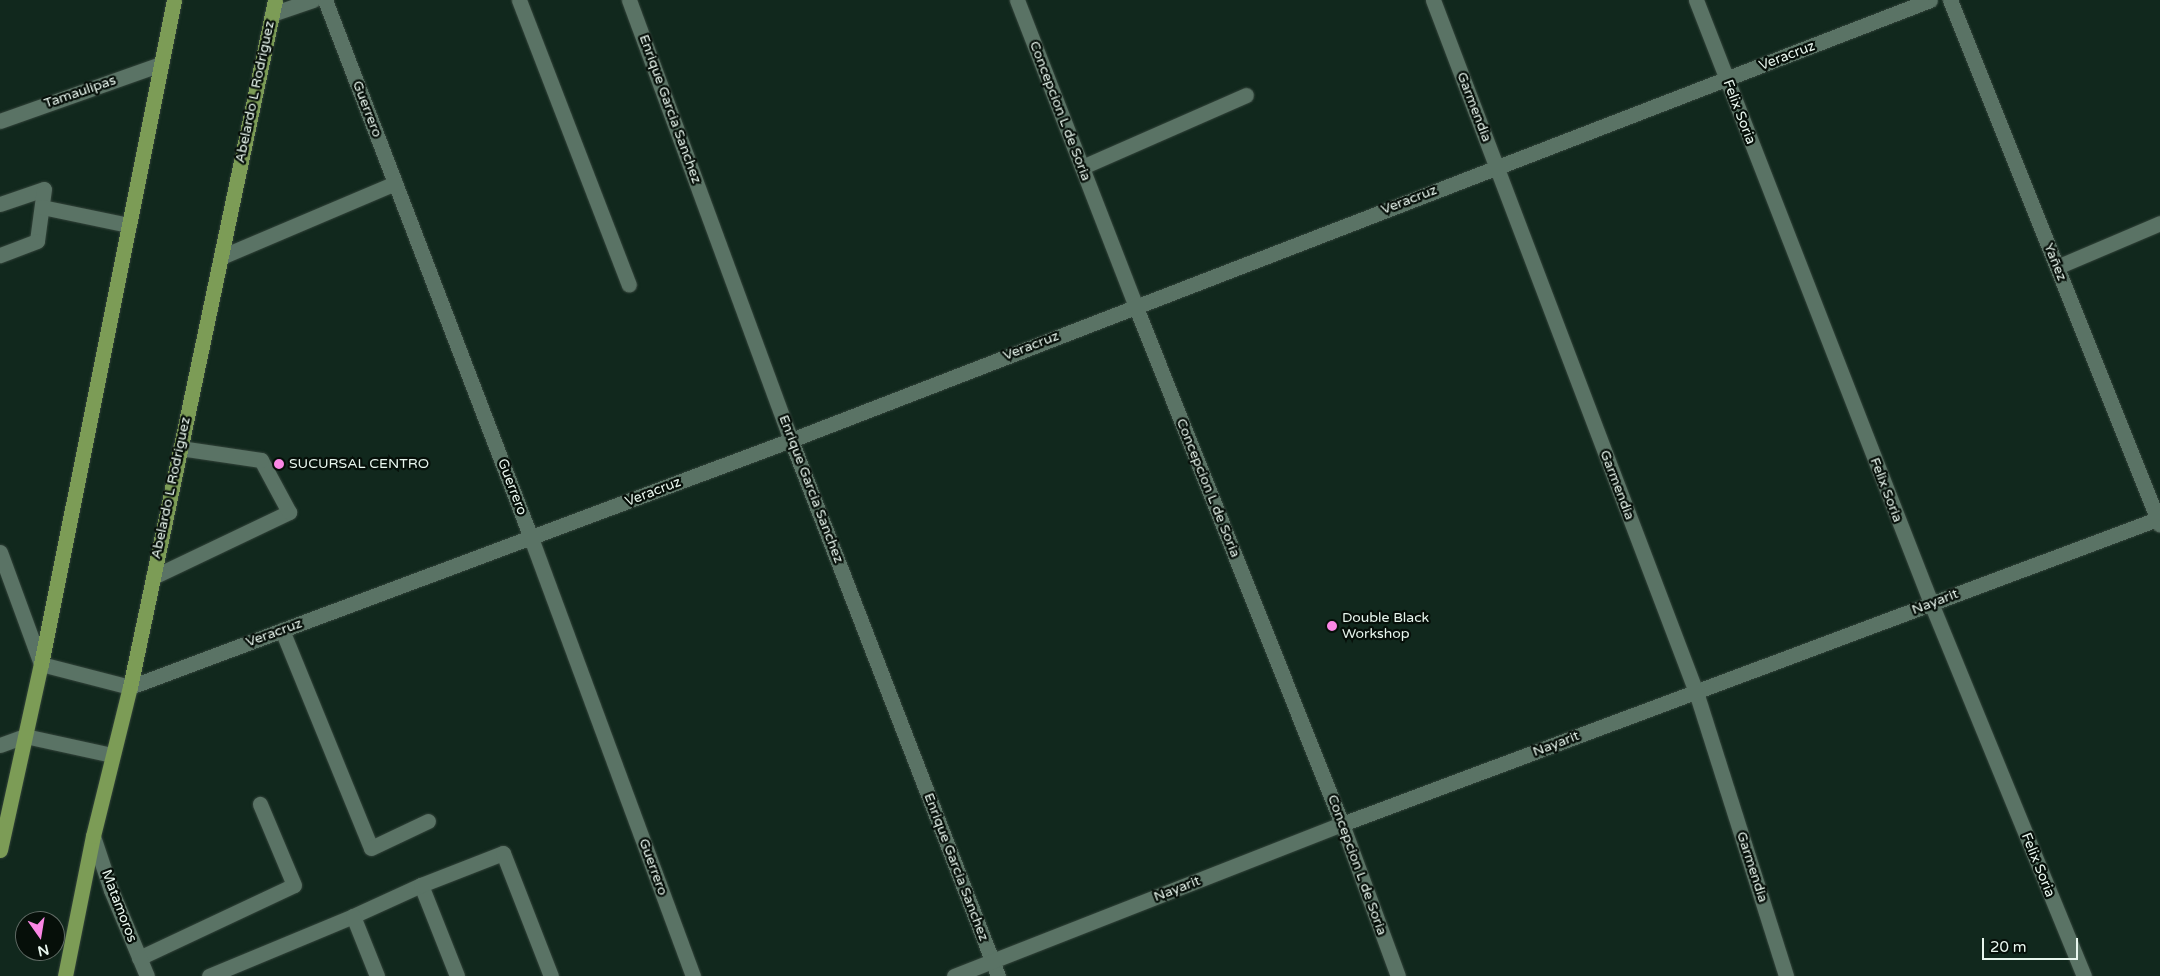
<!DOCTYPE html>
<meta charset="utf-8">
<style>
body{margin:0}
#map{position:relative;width:2160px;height:976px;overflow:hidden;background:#11281d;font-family:"Varela Round",sans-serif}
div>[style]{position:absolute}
.roads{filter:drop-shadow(0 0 1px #33433a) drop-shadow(0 0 1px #33433a)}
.lane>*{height:15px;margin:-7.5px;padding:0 7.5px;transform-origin:7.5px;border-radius:7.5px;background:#5a7365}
.street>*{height:15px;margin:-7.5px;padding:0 7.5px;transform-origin:7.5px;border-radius:7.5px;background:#5a7365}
.secondary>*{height:15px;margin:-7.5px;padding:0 7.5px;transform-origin:7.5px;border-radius:7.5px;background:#5a7365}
.primary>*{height:15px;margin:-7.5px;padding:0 7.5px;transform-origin:7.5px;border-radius:7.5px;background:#7c9c56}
.dots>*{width:14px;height:14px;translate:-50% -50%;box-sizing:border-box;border:2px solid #060f09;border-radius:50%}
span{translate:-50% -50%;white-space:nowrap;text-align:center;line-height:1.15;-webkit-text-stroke:4.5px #060f09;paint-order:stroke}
.street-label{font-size:14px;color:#e8f6ee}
.poi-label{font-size:14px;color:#e8f6ee}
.left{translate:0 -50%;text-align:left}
.north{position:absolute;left:15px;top:911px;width:50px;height:50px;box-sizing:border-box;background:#060f09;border:1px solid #606b65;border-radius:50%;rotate:167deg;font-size:14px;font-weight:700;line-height:20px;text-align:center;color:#e8f6ee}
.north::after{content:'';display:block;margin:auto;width:18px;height:22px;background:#fb87e5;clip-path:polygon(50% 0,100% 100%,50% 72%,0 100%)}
.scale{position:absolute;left:1982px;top:938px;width:96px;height:22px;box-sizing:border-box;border:2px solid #e8f6ee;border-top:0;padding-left:6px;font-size:15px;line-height:18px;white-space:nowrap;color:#e8f6ee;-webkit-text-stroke:4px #060f09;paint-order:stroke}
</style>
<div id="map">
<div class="roads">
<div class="lane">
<i style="left:519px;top:0;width:305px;rotate:68.9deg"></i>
<i style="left:1082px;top:167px;width:179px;rotate:-23.7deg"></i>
<i style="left:0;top:204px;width:46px;rotate:-18.8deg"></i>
<i style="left:44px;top:189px;width:52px;rotate:97.7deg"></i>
<i style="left:37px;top:241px;width:40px;rotate:159deg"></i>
<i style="left:42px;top:207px;width:89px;rotate:11.7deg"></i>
<i style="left:221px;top:257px;width:189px;rotate:-23deg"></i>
<i style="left:2057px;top:267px;width:112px;rotate:-23.1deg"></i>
<i style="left:153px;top:577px;width:151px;rotate:-25.5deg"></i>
<i style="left:289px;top:512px;width:59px;rotate:-118.3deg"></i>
<i style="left:261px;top:460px;width:82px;rotate:-171.6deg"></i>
<i style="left:282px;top:630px;width:235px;rotate:67.8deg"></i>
<i style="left:371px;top:848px;width:63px;rotate:-25.3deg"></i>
<i style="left:421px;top:885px;width:98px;rotate:68.4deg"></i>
<i style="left:353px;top:916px;width:75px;rotate:-24.5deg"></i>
<i style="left:421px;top:885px;width:88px;rotate:-21.3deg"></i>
<i style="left:503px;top:853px;width:132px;rotate:68.7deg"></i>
<i style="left:139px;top:958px;width:171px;rotate:-25.2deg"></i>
<i style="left:294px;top:885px;width:88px;rotate:-112.8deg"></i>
<i style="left:209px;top:976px;width:156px;rotate:-22.6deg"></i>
<i style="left:353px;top:916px;width:65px;rotate:68.2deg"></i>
</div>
<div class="street">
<i style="left:325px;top:0;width:576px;rotate:69.05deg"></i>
<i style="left:531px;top:538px;width:467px;rotate:69.7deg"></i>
<i style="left:629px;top:0;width:469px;rotate:69.8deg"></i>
<i style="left:791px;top:440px;width:575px;rotate:68.88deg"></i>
<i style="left:1017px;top:0;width:327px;rotate:68.8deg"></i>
<i style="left:1135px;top:305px;width:559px;rotate:68.26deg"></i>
<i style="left:1342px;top:824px;width:162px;rotate:69.8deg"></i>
<i style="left:1696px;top:0;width:647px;rotate:68.71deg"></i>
<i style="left:1931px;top:603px;width:403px;rotate:67.7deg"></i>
<i style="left:272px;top:14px;width:43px;rotate:-18.9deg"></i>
<i style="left:0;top:121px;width:171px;rotate:-19.5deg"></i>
<i style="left:0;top:552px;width:119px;rotate:69.9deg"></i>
<i style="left:0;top:745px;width:27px;rotate:-20deg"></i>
<i style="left:25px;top:736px;width:89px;rotate:12.3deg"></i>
<i style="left:93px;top:836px;width:57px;rotate:71.6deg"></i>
<i style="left:111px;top:890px;width:93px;rotate:67.3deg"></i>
</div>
<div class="secondary">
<i style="left:1433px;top:0;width:740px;rotate:69.19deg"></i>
<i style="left:1696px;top:692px;width:298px;rotate:72.4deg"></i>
<i style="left:1950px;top:0;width:565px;rotate:68.2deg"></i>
<i style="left:41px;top:664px;width:92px;rotate:14.5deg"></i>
<i style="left:130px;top:687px;width:706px;rotate:-20.49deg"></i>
<i style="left:791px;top:440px;width:1221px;rotate:-21.12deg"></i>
<i style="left:954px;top:976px;width:417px;rotate:-21.4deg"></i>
<i style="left:1342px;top:824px;width:873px;rotate:-20.51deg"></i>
</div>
<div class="primary">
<i style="left:0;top:850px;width:190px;rotate:-77.6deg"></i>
<i style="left:41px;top:664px;width:677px;rotate:-78.67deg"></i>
<i style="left:65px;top:976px;width:143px;rotate:-78.7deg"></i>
<i style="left:93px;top:836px;width:154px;rotate:-76.1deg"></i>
<i style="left:130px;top:687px;width:702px;rotate:-78.08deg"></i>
</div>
</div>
<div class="dots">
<i style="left:279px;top:464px;background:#fb87e5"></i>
<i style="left:1332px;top:626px;background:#fb87e5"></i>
</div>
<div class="street-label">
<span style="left:1787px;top:56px;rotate:-21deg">Veracruz</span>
<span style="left:80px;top:92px;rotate:-19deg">Tamaulipas</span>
<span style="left:255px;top:92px;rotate:-78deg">Abelardo L Rodriguez</span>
<span style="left:1474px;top:107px;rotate:69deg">Garmendia</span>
<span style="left:367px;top:109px;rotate:69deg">Guerrero</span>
<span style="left:670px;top:109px;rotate:70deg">Enrique Garcia Sanchez</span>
<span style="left:1060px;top:111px;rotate:69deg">Concepcion L de Soria</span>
<span style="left:1739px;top:112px;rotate:69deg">Felix Soria</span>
<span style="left:1409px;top:200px;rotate:-21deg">Veracruz</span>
<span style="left:2055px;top:262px;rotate:68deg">Yañez</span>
<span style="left:1031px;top:346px;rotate:-21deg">Veracruz</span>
<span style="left:1617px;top:485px;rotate:69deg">Garmendia</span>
<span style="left:512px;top:487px;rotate:69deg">Guerrero</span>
<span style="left:171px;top:488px;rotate:-78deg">Abelardo L Rodriguez</span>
<span style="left:1208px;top:488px;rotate:68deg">Concepcion L de Soria</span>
<span style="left:811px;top:489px;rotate:69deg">Enrique Garcia Sanchez</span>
<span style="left:1886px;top:490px;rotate:69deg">Felix Soria</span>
<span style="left:653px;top:492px;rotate:-21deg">Veracruz</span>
<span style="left:1935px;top:602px;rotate:-21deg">Nayarit</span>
<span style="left:274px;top:633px;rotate:-20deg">Veracruz</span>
<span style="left:1556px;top:744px;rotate:-21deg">Nayarit</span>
<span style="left:1357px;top:865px;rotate:70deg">Concepcion L de Soria</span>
<span style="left:2038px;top:865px;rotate:68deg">Felix Soria</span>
<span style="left:653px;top:867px;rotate:70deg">Guerrero</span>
<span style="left:956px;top:867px;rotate:69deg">Enrique Garcia Sanchez</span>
<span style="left:1752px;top:867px;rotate:72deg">Garmendia</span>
<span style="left:1177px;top:889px;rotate:-21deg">Nayarit</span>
<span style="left:119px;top:906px;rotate:69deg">Matamoros</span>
</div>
<div class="poi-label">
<span class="left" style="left:289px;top:464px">SUCURSAL CENTRO</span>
<span class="left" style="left:1342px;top:626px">Double Black<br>Workshop</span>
</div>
<div class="north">N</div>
<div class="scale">20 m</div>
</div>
